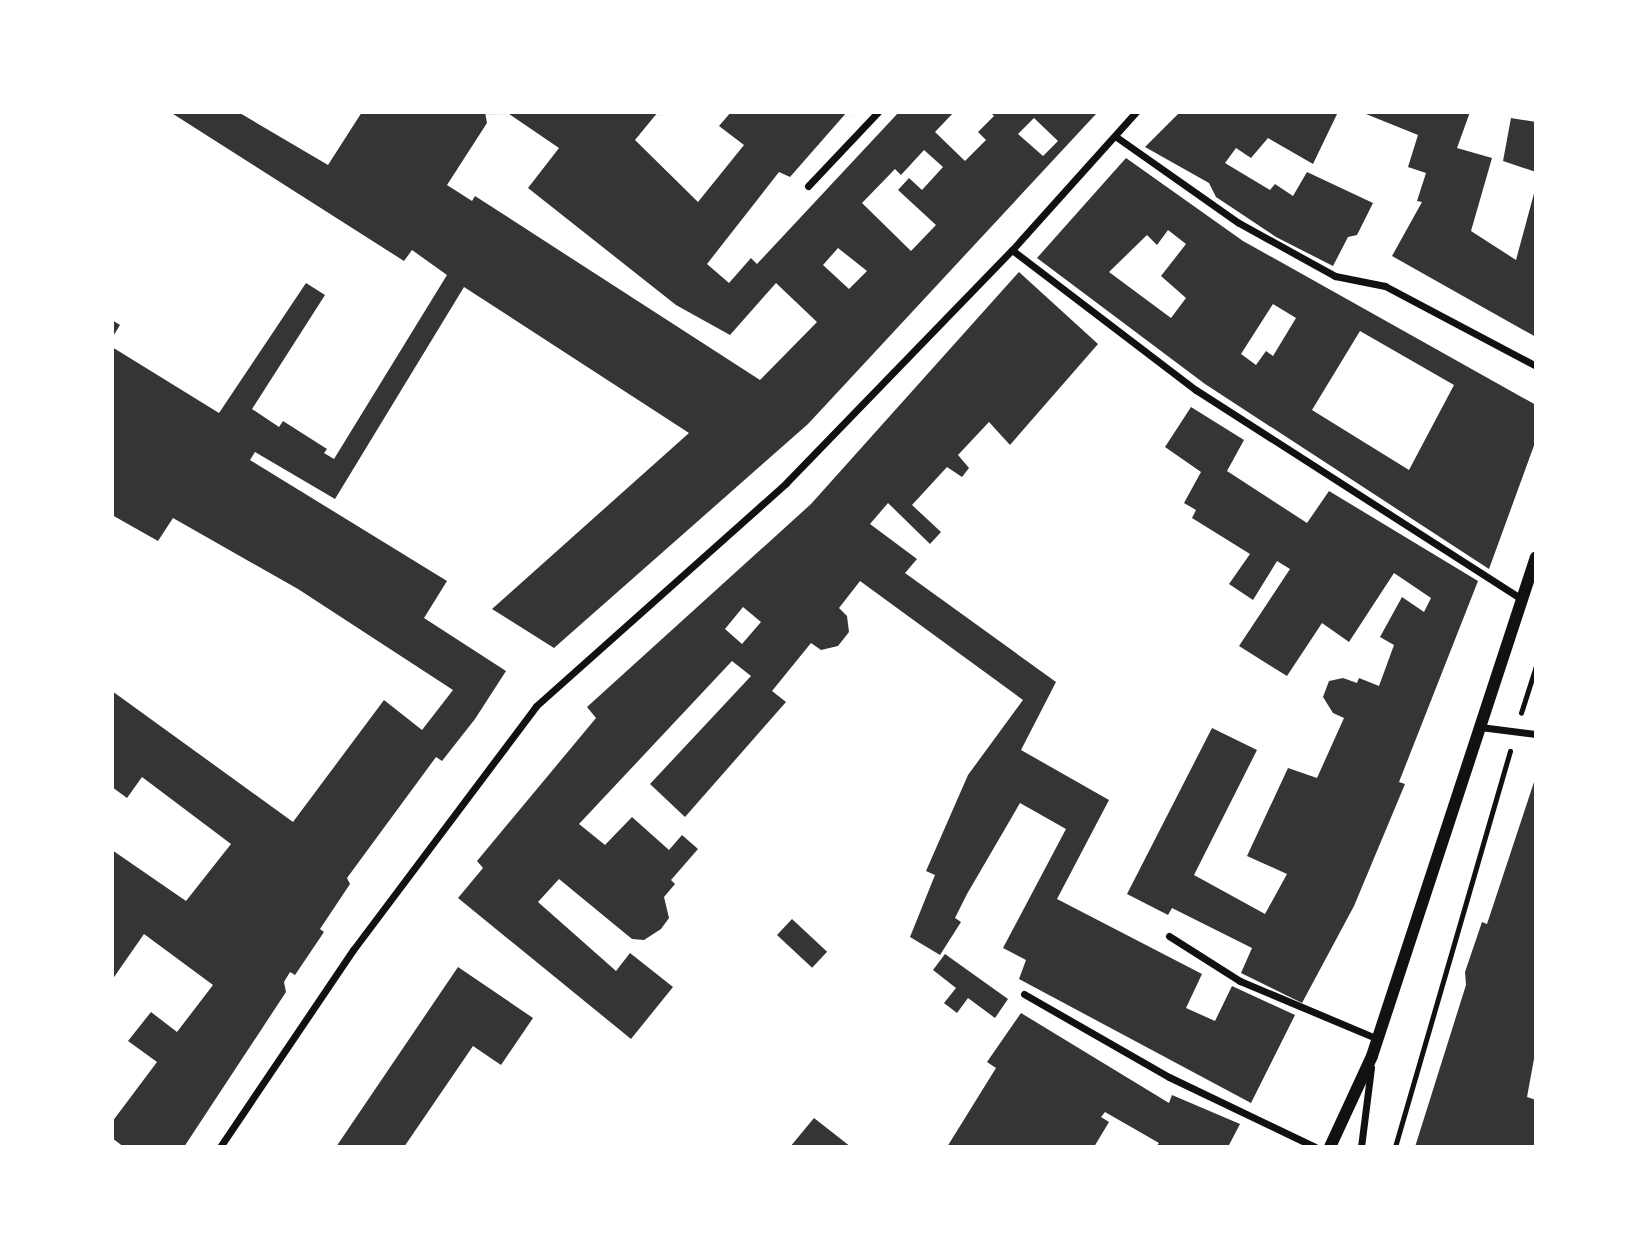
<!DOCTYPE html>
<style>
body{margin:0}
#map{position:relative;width:1648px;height:1259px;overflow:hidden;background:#fff;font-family:Roboto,sans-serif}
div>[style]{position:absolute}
.building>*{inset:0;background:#353535;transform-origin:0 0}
.path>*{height:4.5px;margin:-2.25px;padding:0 2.25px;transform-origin:2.25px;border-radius:2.25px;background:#111}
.minor>*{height:7px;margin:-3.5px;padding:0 3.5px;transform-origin:3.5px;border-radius:3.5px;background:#111}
.tertiary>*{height:12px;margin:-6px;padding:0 6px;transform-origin:6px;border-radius:6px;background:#111}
span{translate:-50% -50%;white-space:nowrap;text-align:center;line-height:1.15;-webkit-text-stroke:6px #fff;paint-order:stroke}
.frame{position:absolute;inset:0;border:114px solid #fff;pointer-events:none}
</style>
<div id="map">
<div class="building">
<i style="clip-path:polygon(evenodd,170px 112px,238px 112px,328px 165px,362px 112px,485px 112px,487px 123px,447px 185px,472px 201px,475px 196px,760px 380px,817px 322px,776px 283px,730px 335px,676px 305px,528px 188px,559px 148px,506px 112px,658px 112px,635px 140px,698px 202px,744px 145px,719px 126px,731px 112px,847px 112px,790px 177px,779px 172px,707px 264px,729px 283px,751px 258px,757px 264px,899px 112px,954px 112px,935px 132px,965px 161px,986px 140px,978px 132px,994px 116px,990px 112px,1096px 114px,808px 424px,554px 648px,492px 609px,689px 433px,464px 287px,335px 499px,255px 452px,250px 460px,447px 581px,424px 618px,506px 671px,475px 719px,442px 761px,436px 757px,347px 878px,350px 884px,320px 929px,324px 932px,295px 975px,290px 972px,284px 982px,286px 992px,184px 1147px,124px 1147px,112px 1138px,112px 1122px,157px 1062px,128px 1041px,151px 1012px,177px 1032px,213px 985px,144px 934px,112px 980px,112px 850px,186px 901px,231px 844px,142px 777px,127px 798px,112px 787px,112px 691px,293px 822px,384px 700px,422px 730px,453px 690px,298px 589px,173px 518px,158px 541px,112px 515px,112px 347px,219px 413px,306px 283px,325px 295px,252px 409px,279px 427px,283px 421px,327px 449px,324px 453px,334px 459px,447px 275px,412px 250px,404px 261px,170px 112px,1034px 118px,1058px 141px,1043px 156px,1018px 134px,1034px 118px,170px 112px,924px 150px,943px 167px,922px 190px,909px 178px,898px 190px,936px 225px,911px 251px,862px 203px,895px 169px,901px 175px,924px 150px,170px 112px,838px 248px,867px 271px,849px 289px,823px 265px,838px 248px)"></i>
<i style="clip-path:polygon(1180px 112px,1338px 112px,1313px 164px,1268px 138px,1251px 158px,1236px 148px,1225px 163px,1270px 190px,1275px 184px,1293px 196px,1307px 172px,1373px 203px,1357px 235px,1348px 237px,1333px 266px,1276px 237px,1216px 197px,1209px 183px,1145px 147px)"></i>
<i style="clip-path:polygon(1361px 112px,1470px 112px,1457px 148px,1492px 158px,1471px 231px,1516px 260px,1536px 186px,1536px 337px,1392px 256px,1422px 202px,1417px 201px,1426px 173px,1408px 167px,1418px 135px)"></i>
<i style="clip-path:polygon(1511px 118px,1536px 122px,1536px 172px,1503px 161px)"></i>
<i style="clip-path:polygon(evenodd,1126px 158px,1243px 241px,1536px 405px,1536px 440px,1489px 569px,1205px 384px,1037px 258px,1126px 158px,1168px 230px,1186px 244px,1161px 276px,1186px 298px,1171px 318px,1109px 272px,1147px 235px,1157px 245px,1168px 230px,1126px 158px,1273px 304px,1296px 318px,1273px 356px,1266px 351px,1256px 365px,1241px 354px,1273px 304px,1126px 158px,1360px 331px,1454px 385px,1409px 470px,1312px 410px,1360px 331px)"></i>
<i style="clip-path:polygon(evenodd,1019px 272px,1098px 344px,1010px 445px,989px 422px,958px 455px,969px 468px,962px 477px,947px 467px,912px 505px,941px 532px,930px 544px,888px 503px,870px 524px,917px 559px,905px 573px,1056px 682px,1021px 750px,1109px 800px,1057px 899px,1202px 974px,1186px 1008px,1215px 1021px,1232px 986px,1295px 1015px,1251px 1103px,1019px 979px,1026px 960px,1003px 948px,1066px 829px,1020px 803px,967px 894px,955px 918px,961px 922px,940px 955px,910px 937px,935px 875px,926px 871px,968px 775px,1023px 700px,860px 581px,839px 608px,847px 616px,849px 632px,838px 646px,821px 650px,811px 643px,772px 691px,786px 702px,685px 817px,650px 784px,751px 676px,732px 661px,579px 824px,605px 845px,632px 817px,669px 850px,682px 835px,698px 849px,671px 880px,675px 884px,664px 897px,669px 918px,661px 929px,644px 940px,632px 939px,559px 879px,538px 902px,616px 971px,630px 953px,673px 987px,631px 1039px,458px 898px,483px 868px,477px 861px,596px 718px,587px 707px,811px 504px,1019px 272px,743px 607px,761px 622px,742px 644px,725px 629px,743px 607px)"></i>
<i style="clip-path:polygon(112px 320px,120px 325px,112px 338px)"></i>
<i style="clip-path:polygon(1191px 407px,1244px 440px,1227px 471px,1307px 523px,1329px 491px,1478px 581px,1399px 782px,1405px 784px,1354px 906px,1302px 1003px,1241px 973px,1252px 948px,1172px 908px,1168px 915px,1127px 894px,1212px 728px,1257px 750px,1194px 875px,1265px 914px,1287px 874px,1247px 856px,1288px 768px,1317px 778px,1344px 718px,1333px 713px,1323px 697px,1329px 681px,1343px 678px,1357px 683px,1359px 678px,1379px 686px,1394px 645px,1380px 637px,1402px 597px,1424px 612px,1431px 598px,1394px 573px,1349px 642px,1322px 623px,1287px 676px,1239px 646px,1290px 569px,1277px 561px,1253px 600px,1229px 584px,1250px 554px,1192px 518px,1196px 510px,1184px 503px,1201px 472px,1165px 447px)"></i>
<i style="clip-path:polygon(1535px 779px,1536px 1048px,1527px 1097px,1536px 1100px,1536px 1147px,1415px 1147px,1466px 985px,1465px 972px,1482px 922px,1487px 924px)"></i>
<i style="left:792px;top:919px;width:48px;height:22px;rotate:43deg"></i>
<i style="clip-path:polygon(945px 954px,1008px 999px,995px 1018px,968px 998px,957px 1013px,944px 1003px,956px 988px,933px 970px)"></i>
<i style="clip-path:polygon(458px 967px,533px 1018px,501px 1065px,473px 1046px,404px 1147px,336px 1147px)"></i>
<i style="clip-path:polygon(1021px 1013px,1169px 1103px,1172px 1095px,1240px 1124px,1228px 1147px,1156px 1147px,1159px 1143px,1105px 1112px,1101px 1117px,1109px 1122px,1094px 1147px,947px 1147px,996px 1068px,987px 1062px)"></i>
<i style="clip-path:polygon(814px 1118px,851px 1147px,790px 1147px)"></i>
</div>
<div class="path">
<i style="left:1521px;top:713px;width:49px;rotate:-72.3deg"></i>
<i style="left:1395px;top:1147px;width:412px;rotate:-73.8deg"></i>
</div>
<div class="minor">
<i style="left:1115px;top:136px;width:151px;rotate:35.1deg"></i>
<i style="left:1239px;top:223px;width:110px;rotate:28.9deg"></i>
<i style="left:1335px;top:276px;width:51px;rotate:11.3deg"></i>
<i style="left:1385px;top:286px;width:171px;rotate:27.9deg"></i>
<i style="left:808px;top:186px;width:102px;rotate:-46.6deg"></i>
<i style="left:1012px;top:250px;width:231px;rotate:37.3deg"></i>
<i style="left:1196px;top:390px;width:386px;rotate:32.7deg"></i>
<i style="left:1480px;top:727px;width:56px;rotate:7.1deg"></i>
<i style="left:1169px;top:936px;width:84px;rotate:32.4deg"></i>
<i style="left:1240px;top:981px;width:150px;rotate:22.8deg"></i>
<i style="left:1024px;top:994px;width:167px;rotate:29.8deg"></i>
<i style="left:1169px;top:1077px;width:162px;rotate:25.6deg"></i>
<i style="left:220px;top:1147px;width:238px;rotate:-56deg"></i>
<i style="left:353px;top:950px;width:305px;rotate:-53.1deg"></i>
<i style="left:536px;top:706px;width:335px;rotate:-41.7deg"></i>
<i style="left:786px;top:483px;width:325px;rotate:-45.9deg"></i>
<i style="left:1012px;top:250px;width:186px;rotate:-48.1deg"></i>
<i style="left:1361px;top:1147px;width:80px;rotate:-82.8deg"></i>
</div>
<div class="tertiary">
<i style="left:1330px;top:1147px;width:100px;rotate:-65.2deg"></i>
<i style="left:1372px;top:1056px;width:525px;rotate:-71.81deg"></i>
</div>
<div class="frame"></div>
</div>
